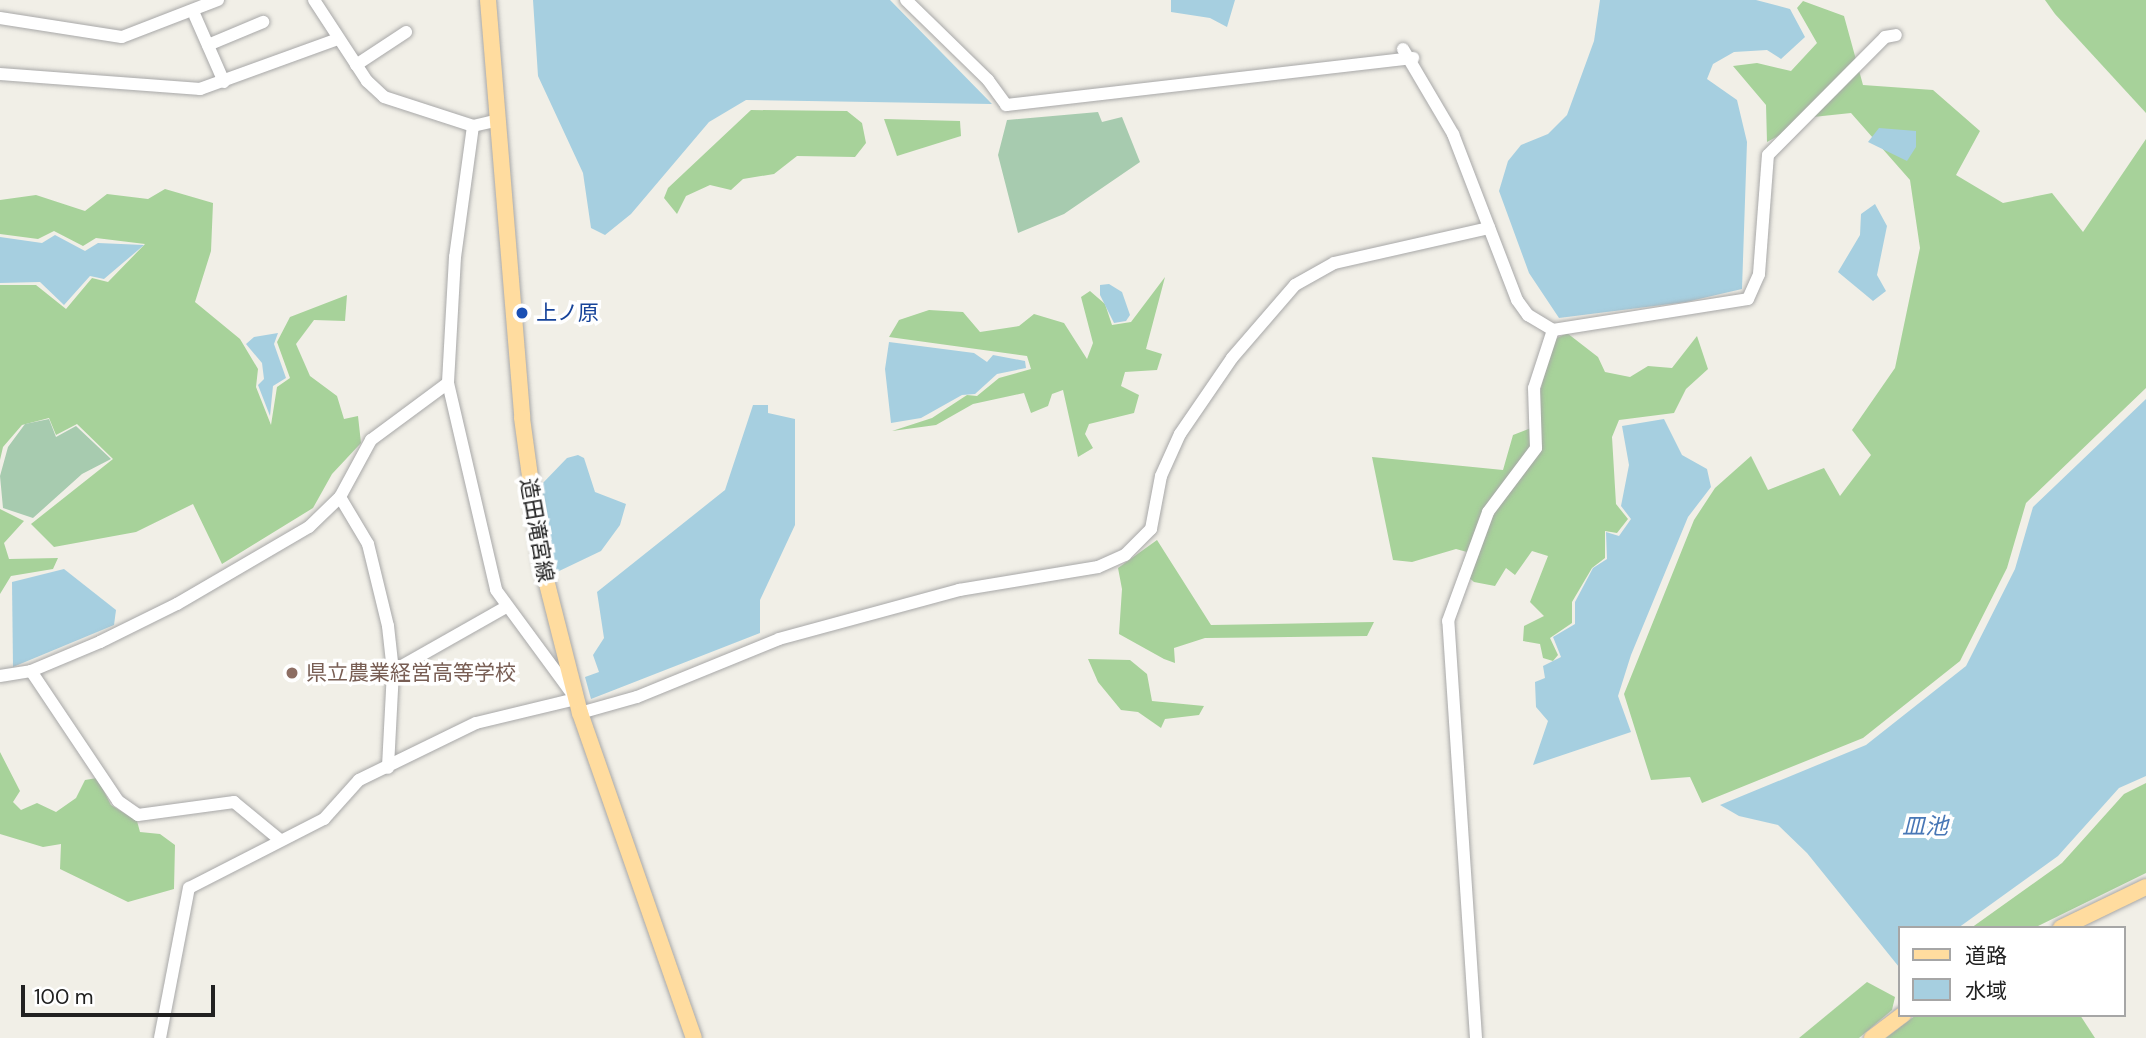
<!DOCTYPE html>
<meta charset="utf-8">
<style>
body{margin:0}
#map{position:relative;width:2146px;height:1038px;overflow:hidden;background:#f1efe7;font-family:"DM Sans","Noto Sans JP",sans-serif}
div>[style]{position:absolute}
.forest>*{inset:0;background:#a7d29a}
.cemetery>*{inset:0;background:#a7cbaf}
.water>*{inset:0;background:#a6cfe0}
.roads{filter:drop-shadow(0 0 2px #a8a8a8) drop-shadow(0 0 2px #a8a8a8)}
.minor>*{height:12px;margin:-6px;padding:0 6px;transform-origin:6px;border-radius:6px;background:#fff}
.major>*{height:16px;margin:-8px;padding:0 8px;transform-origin:8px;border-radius:8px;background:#ffdc9f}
.dots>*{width:19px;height:19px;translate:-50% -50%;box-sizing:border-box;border:4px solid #fff;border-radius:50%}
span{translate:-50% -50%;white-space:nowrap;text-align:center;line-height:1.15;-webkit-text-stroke:7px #fff;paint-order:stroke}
.transit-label{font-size:21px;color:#164399}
.left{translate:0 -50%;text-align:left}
.street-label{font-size:21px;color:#212121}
.education-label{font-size:21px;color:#785e54}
.water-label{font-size:23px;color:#4877b6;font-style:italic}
.legend{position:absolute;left:1898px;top:926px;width:228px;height:91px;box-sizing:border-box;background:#fff;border:2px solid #a6a6a6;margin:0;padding:9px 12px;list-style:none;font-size:21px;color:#212121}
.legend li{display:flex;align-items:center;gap:14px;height:35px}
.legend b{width:35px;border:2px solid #a6a6a6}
.scale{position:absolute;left:21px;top:985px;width:194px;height:32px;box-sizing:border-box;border:4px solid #212121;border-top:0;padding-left:9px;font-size:21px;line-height:24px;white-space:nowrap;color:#212121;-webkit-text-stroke:5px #fff;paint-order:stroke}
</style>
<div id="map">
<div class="forest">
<i style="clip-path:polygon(2045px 0,2146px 0,2146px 113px,2055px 14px)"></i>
<i style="clip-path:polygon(1803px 1px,1844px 16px,1863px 85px,1933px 90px,1980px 131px,1956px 175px,2003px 203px,2052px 193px,2083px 232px,2146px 139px,2146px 388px,2026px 503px,2007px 568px,1960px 661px,1863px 738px,1702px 803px,1690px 777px,1651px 780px,1624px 694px,1694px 520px,1715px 488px,1751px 456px,1768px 490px,1824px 468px,1840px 496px,1871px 455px,1852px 430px,1895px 368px,1920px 248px,1910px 180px,1851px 113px,1813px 117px,1767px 142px,1766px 105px,1733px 66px,1757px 63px,1791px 71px,1817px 43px,1797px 8px)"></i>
<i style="clip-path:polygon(751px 110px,847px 111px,862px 123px,866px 143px,855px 157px,797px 156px,774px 174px,743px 179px,731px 190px,710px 185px,686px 196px,677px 214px,664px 198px,668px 188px)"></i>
<i style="clip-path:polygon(884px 119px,960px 121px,961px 136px,897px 156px)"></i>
<i style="clip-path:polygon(165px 189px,213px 203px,211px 251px,195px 302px,240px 339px,258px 369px,256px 387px,271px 425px,277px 387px,290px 378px,277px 342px,290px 317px,347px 295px,345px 321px,314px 320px,296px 344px,310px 376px,337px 396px,344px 419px,358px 416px,361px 443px,332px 474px,313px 508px,222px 564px,193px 504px,136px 532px,54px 547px,31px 524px,113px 459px,77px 424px,56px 435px,49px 418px,22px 425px,3px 447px,0 460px,0 285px,36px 285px,66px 309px,92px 278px,108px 282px,145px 244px,96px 238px,83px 246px,54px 231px,38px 239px,0 234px,0 200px,36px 195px,85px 211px,107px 194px,148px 199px)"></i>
<i style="clip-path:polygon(1165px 277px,1146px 349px,1162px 354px,1157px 370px,1125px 372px,1121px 386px,1139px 395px,1134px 413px,1089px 424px,1085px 434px,1093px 448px,1078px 457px,1063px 390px,1052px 394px,1048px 406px,1031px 413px,1024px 393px,973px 404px,936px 425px,892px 431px,932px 418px,967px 395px,977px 396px,999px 378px,1031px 369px,1027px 356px,889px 337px,899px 320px,929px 310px,963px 312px,980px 332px,1019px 326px,1034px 314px,1064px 323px,1087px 359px,1093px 343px,1081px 297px,1090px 291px,1105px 304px,1112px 325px,1131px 322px)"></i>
<i style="clip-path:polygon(1567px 333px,1598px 357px,1605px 372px,1630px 377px,1648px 366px,1672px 368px,1697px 336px,1708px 369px,1686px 389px,1674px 413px,1619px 420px,1612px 437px,1616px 504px,1628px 519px,1617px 533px,1605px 531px,1605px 558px,1592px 568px,1572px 602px,1572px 623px,1550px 638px,1558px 655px,1553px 661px,1543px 658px,1540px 644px,1523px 641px,1524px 626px,1544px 616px,1530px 602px,1548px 556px,1532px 551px,1515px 575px,1506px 568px,1495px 586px,1474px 582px,1460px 570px,1467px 552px,1456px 549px,1412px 562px,1393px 560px,1372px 457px,1503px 470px,1513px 435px,1531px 428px,1553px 340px)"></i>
<i style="clip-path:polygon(0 509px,24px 521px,4px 543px,9px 559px,58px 558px,53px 569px,11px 576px,0 594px)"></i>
<i style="clip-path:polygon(1157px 540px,1211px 625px,1374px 622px,1367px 636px,1205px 638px,1174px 648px,1175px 663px,1164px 659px,1119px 634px,1122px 589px,1118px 568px)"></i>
<i style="clip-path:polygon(1088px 659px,1130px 660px,1147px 674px,1152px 701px,1204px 706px,1199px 715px,1165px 719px,1161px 728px,1138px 712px,1121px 710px,1098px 682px)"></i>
<i style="clip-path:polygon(0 752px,20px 791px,13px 802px,21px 810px,37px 803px,56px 812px,76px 798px,85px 780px,97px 778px,111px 805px,137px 821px,140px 832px,160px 834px,175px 845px,174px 889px,128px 902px,60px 869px,61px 844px,43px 847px,0 834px)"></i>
<i style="clip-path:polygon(2146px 783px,2146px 873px,2034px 928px,1971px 928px,2062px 863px,2124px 794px)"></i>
<i style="clip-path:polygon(1867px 982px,1895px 997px,1892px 1010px,1859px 1038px,1799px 1038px)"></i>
<i style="clip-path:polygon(1916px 1015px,2080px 1015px,2095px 1038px,1886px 1038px)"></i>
</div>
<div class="cemetery">
<i style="clip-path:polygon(1098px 112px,1102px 122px,1122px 117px,1140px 162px,1064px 214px,1018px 233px,998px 155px,1007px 120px)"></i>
<i style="clip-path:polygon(49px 419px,56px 437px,76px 426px,111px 459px,82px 474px,33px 518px,3px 508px,0 476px,8px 447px,25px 424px)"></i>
</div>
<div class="water">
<i style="clip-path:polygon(533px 0,890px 0,992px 104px,746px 100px,709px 122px,631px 214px,605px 235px,591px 228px,583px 173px,538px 76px)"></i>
<i style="clip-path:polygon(1171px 0,1235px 0,1227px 27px,1210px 18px,1171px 12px)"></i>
<i style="clip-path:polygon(1600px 0,1756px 0,1790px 9px,1805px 37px,1781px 59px,1767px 50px,1734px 52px,1713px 64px,1707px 79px,1737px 100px,1747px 142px,1742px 289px,1686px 302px,1559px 318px,1529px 273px,1499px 191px,1508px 161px,1521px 145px,1548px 134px,1567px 115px,1594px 41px)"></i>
<i style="clip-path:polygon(1879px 128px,1916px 131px,1916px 147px,1907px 161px,1868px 142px)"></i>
<i style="clip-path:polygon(1875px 204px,1887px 226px,1877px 275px,1886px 291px,1873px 301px,1838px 272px,1860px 235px,1861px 214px)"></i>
<i style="clip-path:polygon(55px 235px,85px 251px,98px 243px,144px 245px,104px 279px,90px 276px,64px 305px,40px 282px,0 283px,0 237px,42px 243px)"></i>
<i style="clip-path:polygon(1109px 284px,1122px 292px,1130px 315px,1126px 321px,1114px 323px,1100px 295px,1100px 285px)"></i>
<i style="clip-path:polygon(278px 333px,274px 344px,286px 378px,273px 386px,270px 416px,258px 385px,264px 379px,262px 363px,246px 344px,254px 337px)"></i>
<i style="clip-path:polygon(889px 342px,974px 353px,987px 362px,993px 355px,1025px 361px,1026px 368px,997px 374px,975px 394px,962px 395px,921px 418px,891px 423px,885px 369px)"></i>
<i style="clip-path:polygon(2146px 399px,2146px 776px,2119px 788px,2058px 856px,1958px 928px,1899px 928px,1899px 967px,1807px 853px,1778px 825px,1739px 816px,1720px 805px,1866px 745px,1966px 666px,2015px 569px,2033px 507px)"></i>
<i style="clip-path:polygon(753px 405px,768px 405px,768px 413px,795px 419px,795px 525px,760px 600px,760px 633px,591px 699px,585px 677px,599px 672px,593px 655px,604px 638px,597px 592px,725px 490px)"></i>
<i style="clip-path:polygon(1664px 419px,1682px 455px,1707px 469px,1711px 487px,1688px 517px,1631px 655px,1618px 696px,1631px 732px,1533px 765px,1548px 721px,1536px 707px,1535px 682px,1545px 678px,1543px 666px,1561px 657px,1553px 637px,1575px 624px,1575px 602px,1593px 568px,1607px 559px,1606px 532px,1619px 536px,1631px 519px,1621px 506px,1629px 465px,1622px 426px)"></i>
<i style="clip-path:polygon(578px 455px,584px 458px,595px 492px,626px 504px,620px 525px,601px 551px,555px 573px,541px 485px,567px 458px)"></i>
<i style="clip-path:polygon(64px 569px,116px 610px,114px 625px,13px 667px,12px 582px)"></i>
</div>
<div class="roads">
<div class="minor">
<i style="left:314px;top:0;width:97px;rotate:56.8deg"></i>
<i style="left:367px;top:81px;width:23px;rotate:43deg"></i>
<i style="left:384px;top:97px;width:94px;rotate:18deg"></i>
<i style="left:473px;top:126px;width:26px;rotate:-13deg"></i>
<i style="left:906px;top:0;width:115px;rotate:44.3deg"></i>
<i style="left:988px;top:80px;width:31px;rotate:54deg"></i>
<i style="left:1006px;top:105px;width:410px;rotate:-6.6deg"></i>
<i style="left:195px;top:16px;width:72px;rotate:66.3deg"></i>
<i style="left:0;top:18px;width:123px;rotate:8.9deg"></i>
<i style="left:122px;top:37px;width:103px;rotate:-21.1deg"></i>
<i style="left:208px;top:45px;width:60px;rotate:-22.7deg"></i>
<i style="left:1403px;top:49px;width:99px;rotate:59.5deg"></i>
<i style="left:1453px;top:134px;width:178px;rotate:68.9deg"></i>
<i style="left:1517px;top:300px;width:19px;rotate:54deg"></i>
<i style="left:1528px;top:315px;width:29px;rotate:31deg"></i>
<i style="left:1553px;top:330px;width:197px;rotate:-9deg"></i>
<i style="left:1748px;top:299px;width:27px;rotate:-66deg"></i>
<i style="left:1759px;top:274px;width:119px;rotate:-85.7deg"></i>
<i style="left:1768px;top:155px;width:166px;rotate:-45.2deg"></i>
<i style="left:1885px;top:37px;width:11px;rotate:-10deg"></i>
<i style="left:356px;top:65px;width:60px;rotate:-33.4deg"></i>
<i style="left:0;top:74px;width:201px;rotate:4.3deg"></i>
<i style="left:200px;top:89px;width:147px;rotate:-19.9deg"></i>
<i style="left:473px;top:126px;width:132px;rotate:97.8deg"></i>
<i style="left:455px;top:257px;width:126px;rotate:93.2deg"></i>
<i style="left:448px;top:383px;width:212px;rotate:76.9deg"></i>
<i style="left:496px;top:590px;width:132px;rotate:53.7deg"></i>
<i style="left:340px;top:497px;width:55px;rotate:59.2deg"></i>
<i style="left:368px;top:544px;width:84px;rotate:76.3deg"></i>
<i style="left:388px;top:626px;width:45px;rotate:83.7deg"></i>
<i style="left:393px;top:671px;width:97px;rotate:93deg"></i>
<i style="left:31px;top:671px;width:156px;rotate:56.2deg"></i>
<i style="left:118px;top:801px;width:24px;rotate:35deg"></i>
<i style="left:138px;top:815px;width:97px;rotate:-7.7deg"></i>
<i style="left:234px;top:802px;width:60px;rotate:39.6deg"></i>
<i style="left:393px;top:671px;width:130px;rotate:-29.5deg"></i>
<i style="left:0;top:676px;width:31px;rotate:-9deg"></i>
<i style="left:31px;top:671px;width:75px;rotate:-22.8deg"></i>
<i style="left:100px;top:642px;width:86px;rotate:-26.3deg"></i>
<i style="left:177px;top:604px;width:153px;rotate:-30.3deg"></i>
<i style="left:309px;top:527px;width:43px;rotate:-44.1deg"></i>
<i style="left:340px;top:497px;width:65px;rotate:-61.5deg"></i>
<i style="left:371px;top:440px;width:96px;rotate:-36.5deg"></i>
<i style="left:580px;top:713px;width:59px;rotate:-15.7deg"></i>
<i style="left:637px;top:697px;width:153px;rotate:-22.2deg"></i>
<i style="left:779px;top:639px;width:187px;rotate:-15.2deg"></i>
<i style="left:959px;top:590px;width:141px;rotate:-9.4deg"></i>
<i style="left:1098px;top:567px;width:30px;rotate:-24deg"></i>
<i style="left:1125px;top:555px;width:37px;rotate:-45deg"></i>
<i style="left:1151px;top:529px;width:54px;rotate:-79.3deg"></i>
<i style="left:1161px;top:476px;width:46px;rotate:-65.7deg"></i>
<i style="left:1180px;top:434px;width:92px;rotate:-55.6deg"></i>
<i style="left:1232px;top:358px;width:96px;rotate:-49.2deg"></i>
<i style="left:1295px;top:285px;width:45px;rotate:-29.4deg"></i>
<i style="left:1334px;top:263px;width:159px;rotate:-12.7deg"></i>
<i style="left:160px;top:1038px;width:153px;rotate:-79.1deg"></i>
<i style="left:189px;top:888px;width:152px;rotate:-27.1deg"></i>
<i style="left:324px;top:819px;width:52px;rotate:-48.1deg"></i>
<i style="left:359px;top:780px;width:130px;rotate:-26deg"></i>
<i style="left:476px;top:723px;width:103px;rotate:-13.5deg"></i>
<i style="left:1476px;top:1038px;width:418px;rotate:-93.8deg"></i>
<i style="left:1448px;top:621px;width:116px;rotate:-69.8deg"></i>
<i style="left:1488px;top:512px;width:80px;rotate:-53.1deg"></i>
<i style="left:1536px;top:448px;width:60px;rotate:-91.9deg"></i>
<i style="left:1534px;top:388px;width:61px;rotate:-71.9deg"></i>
</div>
<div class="major">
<i style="left:488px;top:0;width:419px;rotate:85.3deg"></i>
<i style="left:522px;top:418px;width:147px;rotate:82.2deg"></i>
<i style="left:542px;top:564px;width:154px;rotate:75.7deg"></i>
<i style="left:580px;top:713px;width:344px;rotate:70.7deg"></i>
<i style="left:2061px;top:928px;width:94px;rotate:-25.8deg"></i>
<i style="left:1872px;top:1038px;width:39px;rotate:-37deg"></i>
</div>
</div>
<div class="dots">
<i style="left:522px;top:313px;background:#1a4fb4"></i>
<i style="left:292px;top:673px;background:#8d6e63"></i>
</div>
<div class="transit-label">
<span class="left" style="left:536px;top:313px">上ノ原</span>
</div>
<div class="street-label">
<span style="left:537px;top:530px;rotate:80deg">造田滝宮線</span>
</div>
<div class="education-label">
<span class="left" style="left:306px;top:673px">県立農業経営高等学校</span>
</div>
<div class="water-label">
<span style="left:1925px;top:826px">皿池</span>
</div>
<ul class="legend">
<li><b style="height:9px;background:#ffdc9f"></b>道路</li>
<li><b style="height:19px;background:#a6cfe0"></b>水域</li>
</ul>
<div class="scale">100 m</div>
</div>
